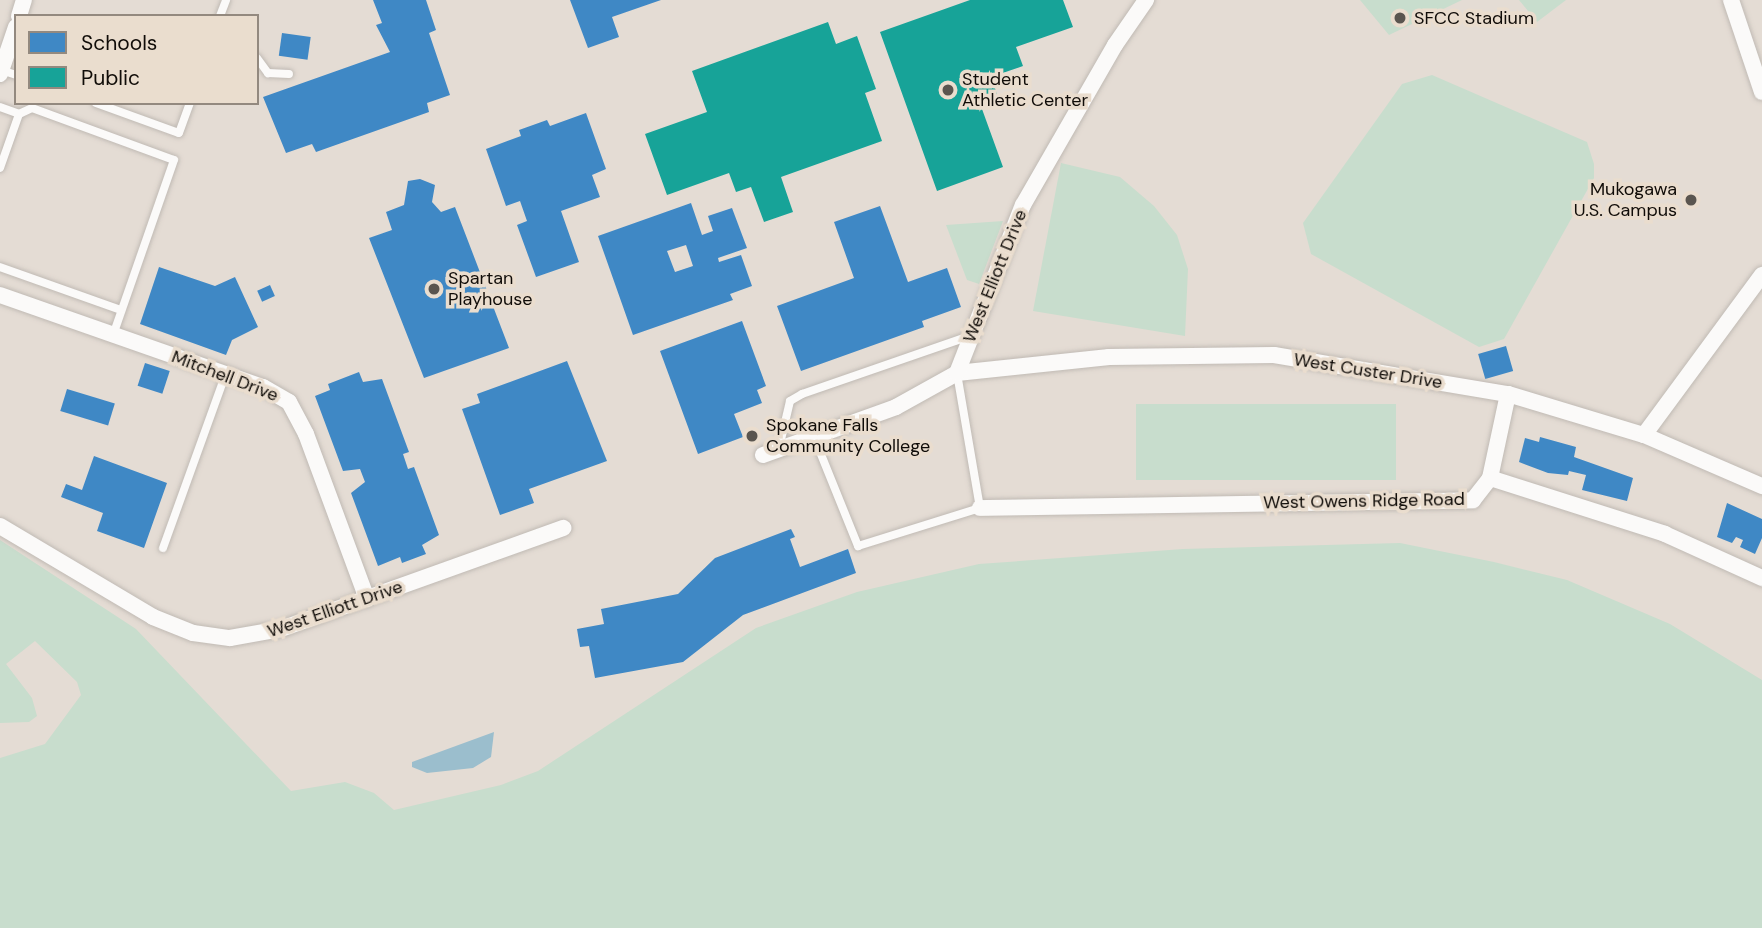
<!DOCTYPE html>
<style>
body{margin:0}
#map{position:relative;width:1762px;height:928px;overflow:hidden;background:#e4dcd4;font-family:"DM Sans",sans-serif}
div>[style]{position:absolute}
.green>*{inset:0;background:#c8ddcd;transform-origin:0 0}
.water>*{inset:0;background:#9bbecd}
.schools>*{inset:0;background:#3f88c5;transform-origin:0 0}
.public>*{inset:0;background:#17a398}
.roads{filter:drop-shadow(0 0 2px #c0bab4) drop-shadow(0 0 2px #c0bab4)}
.service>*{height:8px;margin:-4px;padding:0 4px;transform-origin:4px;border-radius:4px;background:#fbfaf9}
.minor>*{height:16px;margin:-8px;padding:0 8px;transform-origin:8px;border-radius:8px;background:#fbfaf9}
.dots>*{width:19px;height:19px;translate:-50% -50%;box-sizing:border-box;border:4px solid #eaddce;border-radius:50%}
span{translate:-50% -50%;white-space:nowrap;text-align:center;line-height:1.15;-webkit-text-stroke:7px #eaddce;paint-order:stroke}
.poi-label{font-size:18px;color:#100c08}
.left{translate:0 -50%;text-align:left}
.right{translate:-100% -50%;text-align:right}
.street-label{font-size:18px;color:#100c08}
.legend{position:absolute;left:14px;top:14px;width:245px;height:91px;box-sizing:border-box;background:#eaddce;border:2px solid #93897f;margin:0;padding:9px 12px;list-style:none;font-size:21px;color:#100c08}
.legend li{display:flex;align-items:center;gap:14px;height:35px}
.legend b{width:35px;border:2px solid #93897f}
</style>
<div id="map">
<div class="green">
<i style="clip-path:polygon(1360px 0,1462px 0,1389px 35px)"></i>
<i style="clip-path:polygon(1519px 0,1566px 0,1537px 22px)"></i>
<i style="clip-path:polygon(1432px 75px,1587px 142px,1594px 164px,1594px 178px,1504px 339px,1479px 347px,1311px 254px,1303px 223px,1402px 84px)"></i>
<i style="clip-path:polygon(1061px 163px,1120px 177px,1154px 206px,1177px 235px,1188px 269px,1185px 336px,1033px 311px)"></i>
<i style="clip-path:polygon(1003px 221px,979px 284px,967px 280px,946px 225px)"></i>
<i style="left:1136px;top:404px;width:260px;height:76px"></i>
<i style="clip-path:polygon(0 540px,136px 629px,291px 791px,345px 782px,374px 793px,394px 810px,501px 785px,538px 771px,756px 628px,857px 592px,979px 564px,1183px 549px,1400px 543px,1494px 562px,1567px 580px,1670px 624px,1762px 680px,1762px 928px,0 928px,0 758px,45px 744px,81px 695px,77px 682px,35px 641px,6px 664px,32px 698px,37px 716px,29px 722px,0 723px)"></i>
</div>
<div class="water">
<i style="clip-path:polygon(494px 732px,491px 757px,473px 768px,427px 773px,412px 767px,412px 762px)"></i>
</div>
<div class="schools">
<i style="clip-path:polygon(373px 0,426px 0,436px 30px,429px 33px,450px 95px,427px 103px,429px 112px,316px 152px,312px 144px,286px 153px,263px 97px,390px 52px,376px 25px,382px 23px)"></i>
<i style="clip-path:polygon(570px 0,661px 0,612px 17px,619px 37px,588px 48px)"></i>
<i style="left:282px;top:33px;width:29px;height:23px;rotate:8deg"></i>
<i style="clip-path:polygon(586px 113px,606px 169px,592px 175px,600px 197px,561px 211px,579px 262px,536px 277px,517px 225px,527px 221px,520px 201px,506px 206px,486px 149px,521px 136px,519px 130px,547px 120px,550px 126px)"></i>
<i style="clip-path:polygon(420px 179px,435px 185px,432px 202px,441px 212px,455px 207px,509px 348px,424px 378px,369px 238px,392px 230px,386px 212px,404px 205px,408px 181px)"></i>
<i style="clip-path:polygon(evenodd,691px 203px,702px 235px,713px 231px,708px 216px,732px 208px,747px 248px,718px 258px,719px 262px,741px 255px,752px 286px,730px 294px,733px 300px,633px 335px,598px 236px,691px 203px,686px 245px,693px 266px,675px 272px,667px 251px,686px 245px)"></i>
<i style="clip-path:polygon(880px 206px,908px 282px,947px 268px,961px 307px,922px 321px,924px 327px,801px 371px,777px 306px,854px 278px,834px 222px)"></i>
<i style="clip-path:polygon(159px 267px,215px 286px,235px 277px,258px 327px,232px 340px,226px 355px,140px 324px)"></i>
<i style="left:270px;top:285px;width:12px;height:14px;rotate:66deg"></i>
<i style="clip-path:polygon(742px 321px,766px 386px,757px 390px,762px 403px,734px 414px,743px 437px,698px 454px,660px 351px)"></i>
<i style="left:1506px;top:346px;width:26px;height:29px;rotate:74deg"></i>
<i style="clip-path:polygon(567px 361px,607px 461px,529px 489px,534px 503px,500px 515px,462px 409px,480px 403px,477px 394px)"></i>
<i style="left:145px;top:363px;width:26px;height:24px;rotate:18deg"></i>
<i style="clip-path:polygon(359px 372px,363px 382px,382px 379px,409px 452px,403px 454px,408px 469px,414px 467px,439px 535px,422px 545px,426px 554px,402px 563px,400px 557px,378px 566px,351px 493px,365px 482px,360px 469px,343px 471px,315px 396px,330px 390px,328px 384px)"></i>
<i style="left:67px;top:389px;width:50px;height:23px;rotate:17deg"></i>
<i style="clip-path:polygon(1540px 437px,1576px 447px,1574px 457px,1633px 478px,1627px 501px,1582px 490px,1586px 475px,1569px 471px,1568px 475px,1548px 473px,1519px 462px,1525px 438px,1539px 442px)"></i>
<i style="clip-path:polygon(94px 456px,167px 483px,144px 548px,97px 531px,103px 513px,61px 497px,66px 484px,82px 490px)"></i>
<i style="clip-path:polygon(1727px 503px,1762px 519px,1762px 538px,1755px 554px,1740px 547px,1743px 540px,1736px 537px,1732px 543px,1717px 537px)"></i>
<i style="clip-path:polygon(791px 529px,795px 537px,790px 539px,800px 567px,848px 549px,856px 573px,743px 615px,683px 662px,595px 678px,589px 646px,580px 647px,577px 629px,604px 624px,601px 609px,678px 594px,715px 558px)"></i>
</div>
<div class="public">
<i style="clip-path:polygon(970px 0,1063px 0,1073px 27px,1016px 47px,1023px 66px,991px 77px,1000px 102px,982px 109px,1003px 167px,937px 191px,880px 32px)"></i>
<i style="clip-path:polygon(828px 22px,836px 44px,857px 36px,876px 89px,865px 93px,882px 141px,781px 177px,793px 212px,764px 222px,751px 187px,736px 192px,729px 173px,667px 195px,645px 134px,707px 112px,692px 71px)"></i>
</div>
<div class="roads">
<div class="service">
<i style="left:220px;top:16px;width:17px;rotate:-69deg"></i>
<i style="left:257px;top:58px;width:19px;rotate:54deg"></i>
<i style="left:268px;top:73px;width:21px;rotate:3deg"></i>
<i style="left:1px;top:70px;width:16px;rotate:18deg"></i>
<i style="left:96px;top:103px;width:88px;rotate:19.9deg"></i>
<i style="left:179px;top:133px;width:32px;rotate:-70deg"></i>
<i style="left:0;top:107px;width:20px;rotate:20deg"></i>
<i style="left:19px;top:114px;width:14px;rotate:-25deg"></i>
<i style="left:32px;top:108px;width:151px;rotate:20.1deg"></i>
<i style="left:174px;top:160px;width:185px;rotate:109.2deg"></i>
<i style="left:0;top:168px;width:57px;rotate:-70.6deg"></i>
<i style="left:0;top:267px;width:128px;rotate:19.6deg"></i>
<i style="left:814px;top:437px;width:118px;rotate:68deg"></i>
<i style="left:858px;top:546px;width:128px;rotate:-17.3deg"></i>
<i style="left:980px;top:508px;width:137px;rotate:-99.7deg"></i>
<i style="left:779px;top:448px;width:48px;rotate:-76.8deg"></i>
<i style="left:790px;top:401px;width:14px;rotate:-30deg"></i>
<i style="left:802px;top:394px;width:180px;rotate:-19.1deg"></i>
<i style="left:163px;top:548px;width:186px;rotate:-70.2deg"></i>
</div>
<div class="minor">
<i style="left:1731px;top:0;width:97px;rotate:71.4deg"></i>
<i style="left:19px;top:16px;width:17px;rotate:-73deg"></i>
<i style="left:0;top:74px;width:50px;rotate:-71.2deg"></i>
<i style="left:0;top:295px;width:279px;rotate:19.3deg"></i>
<i style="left:263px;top:387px;width:30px;rotate:30deg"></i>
<i style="left:289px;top:402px;width:36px;rotate:62deg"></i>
<i style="left:306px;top:434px;width:176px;rotate:69.7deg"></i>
<i style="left:957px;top:373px;width:153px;rotate:-6deg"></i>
<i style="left:1109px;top:357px;width:165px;rotate:-0.7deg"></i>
<i style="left:1274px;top:355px;width:237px;rotate:9.5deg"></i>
<i style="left:1508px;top:394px;width:142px;rotate:16.8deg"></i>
<i style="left:1644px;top:435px;width:129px;rotate:23.4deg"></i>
<i style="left:1644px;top:435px;width:199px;rotate:-53.6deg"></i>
<i style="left:763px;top:455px;width:141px;rotate:-19.8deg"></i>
<i style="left:896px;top:407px;width:70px;rotate:-29.1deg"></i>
<i style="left:957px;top:373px;width:180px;rotate:-68.6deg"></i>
<i style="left:1023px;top:205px;width:185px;rotate:-60.1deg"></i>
<i style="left:1115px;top:45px;width:55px;rotate:-55.4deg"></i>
<i style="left:1490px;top:478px;width:86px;rotate:-77.9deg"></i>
<i style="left:980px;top:508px;width:493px;rotate:-0.9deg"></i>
<i style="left:1473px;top:500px;width:28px;rotate:-52deg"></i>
<i style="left:1490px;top:478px;width:184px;rotate:17.7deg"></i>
<i style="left:1665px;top:534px;width:107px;rotate:24.4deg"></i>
<i style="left:0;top:526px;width:178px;rotate:30.7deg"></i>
<i style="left:153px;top:617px;width:43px;rotate:21.8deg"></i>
<i style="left:193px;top:633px;width:37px;rotate:8deg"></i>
<i style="left:230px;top:638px;width:52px;rotate:-10deg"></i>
<i style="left:281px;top:629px;width:300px;rotate:-19.7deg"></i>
</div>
</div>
<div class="dots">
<i style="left:1400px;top:18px;background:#5a554f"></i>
<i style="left:948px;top:90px;background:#5a554f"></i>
<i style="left:1691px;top:200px;background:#5a554f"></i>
<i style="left:434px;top:289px;background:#5a554f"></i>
<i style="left:752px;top:436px;background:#5a554f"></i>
</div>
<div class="poi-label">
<span class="left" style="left:1414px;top:18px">SFCC Stadium</span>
<span class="left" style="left:962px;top:90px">Student<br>Athletic Center</span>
<span class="right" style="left:1677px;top:200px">Mukogawa<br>U.S. Campus</span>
<span class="left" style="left:448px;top:289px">Spartan<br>Playhouse</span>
<span class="left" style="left:766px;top:436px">Spokane Falls<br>Community College</span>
</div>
<div class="street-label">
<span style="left:995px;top:276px;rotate:-68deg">West Elliott Drive</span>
<span style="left:1368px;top:371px;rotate:9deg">West Custer Drive</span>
<span style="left:225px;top:376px;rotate:21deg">Mitchell Drive</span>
<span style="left:1364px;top:501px;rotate:-1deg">West Owens Ridge Road</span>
<span style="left:335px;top:609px;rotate:-19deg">West Elliott Drive</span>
</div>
<ul class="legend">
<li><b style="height:19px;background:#3f88c5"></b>Schools</li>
<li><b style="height:19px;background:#17a398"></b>Public</li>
</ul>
</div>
